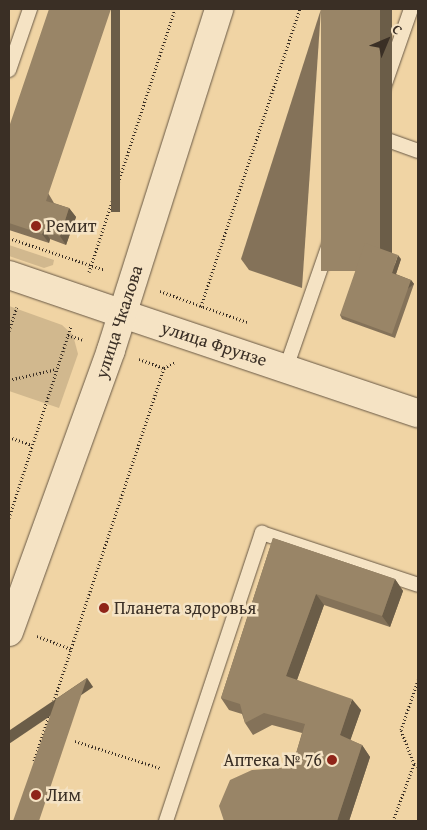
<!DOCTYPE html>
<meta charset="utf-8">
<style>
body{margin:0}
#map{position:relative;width:427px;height:830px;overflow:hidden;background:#f0d4a4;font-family:"Gentium Book Plus",serif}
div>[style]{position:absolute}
.green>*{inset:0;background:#d1b88e}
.path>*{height:3px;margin-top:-1.5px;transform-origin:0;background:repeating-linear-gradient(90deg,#3a2f25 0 1px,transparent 0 3.5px)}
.roads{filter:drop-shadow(0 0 1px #685845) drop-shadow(0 0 1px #685845)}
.service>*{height:14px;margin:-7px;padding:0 7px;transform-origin:7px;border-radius:7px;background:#f5e3c4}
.tertiary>*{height:28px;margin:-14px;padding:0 14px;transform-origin:14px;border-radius:14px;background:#f5e3c4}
.secondary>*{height:28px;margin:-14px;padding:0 14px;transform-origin:14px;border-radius:14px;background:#f5e3c4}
.wall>*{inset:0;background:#847259}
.shaded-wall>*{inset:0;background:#6b5d48;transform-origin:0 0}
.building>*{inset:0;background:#998567;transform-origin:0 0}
.dots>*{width:14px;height:14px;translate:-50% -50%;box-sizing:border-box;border:2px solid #f5e3c4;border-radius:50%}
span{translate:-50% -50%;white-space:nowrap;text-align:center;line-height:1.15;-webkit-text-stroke:5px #f5e3c4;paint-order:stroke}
.poi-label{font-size:18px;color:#3a2f25}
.left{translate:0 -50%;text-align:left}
.right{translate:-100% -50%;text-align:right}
.street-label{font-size:18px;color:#3a2f25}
.frame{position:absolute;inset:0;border:10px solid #3a2f25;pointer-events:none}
.north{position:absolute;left:362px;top:15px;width:50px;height:50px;-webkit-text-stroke:4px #f5e3c4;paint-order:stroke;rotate:45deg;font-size:14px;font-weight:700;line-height:20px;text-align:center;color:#3a2f25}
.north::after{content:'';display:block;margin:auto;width:18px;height:22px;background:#3a2f25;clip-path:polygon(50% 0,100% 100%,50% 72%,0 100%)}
</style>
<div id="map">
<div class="green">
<i style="clip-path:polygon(9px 245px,54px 260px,53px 265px,44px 268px,9px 256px)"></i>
<i style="clip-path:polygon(9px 306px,62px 325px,73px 335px,78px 354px,59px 408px,9px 391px)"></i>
</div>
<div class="path">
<i style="left:9px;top:238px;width:101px;rotate:18.4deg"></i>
<i style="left:89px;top:272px;width:277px;rotate:-71.9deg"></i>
<i style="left:160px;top:291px;width:44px;rotate:20.1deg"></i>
<i style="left:201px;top:306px;width:2px;rotate:117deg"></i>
<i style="left:247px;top:322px;width:49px;rotate:-160.8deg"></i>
<i style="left:201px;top:306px;width:313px;rotate:-71.6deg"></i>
<i style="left:9px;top:331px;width:25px;rotate:-72deg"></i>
<i style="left:68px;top:335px;width:16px;rotate:18deg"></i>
<i style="left:139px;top:359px;width:27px;rotate:20deg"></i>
<i style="left:9px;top:380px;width:49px;rotate:-12.9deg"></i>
<i style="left:9px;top:437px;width:24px;rotate:19deg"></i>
<i style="left:9px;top:518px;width:202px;rotate:-72.1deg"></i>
<i style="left:37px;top:636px;width:36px;rotate:21deg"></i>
<i style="left:75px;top:741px;width:89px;rotate:17.6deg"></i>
<i style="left:34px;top:761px;width:414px;rotate:-71.7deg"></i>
<i style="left:164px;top:368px;width:13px;rotate:-29deg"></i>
<i style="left:414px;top:764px;width:36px;rotate:-111deg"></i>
<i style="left:401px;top:730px;width:53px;rotate:-71.2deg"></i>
<i style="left:393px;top:821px;width:61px;rotate:-69.8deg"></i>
<i style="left:414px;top:764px;width:4px;rotate:27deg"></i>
</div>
<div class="roads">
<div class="service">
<i style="left:9px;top:70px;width:65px;rotate:-71deg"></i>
<i style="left:368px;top:133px;width:53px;rotate:19.8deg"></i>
<i style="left:286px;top:368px;width:380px;rotate:-70.8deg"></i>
<i style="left:166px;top:821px;width:304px;rotate:-71.6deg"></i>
<i style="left:262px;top:533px;width:164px;rotate:18.4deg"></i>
</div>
<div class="tertiary">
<i style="left:123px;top:314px;width:311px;rotate:18.6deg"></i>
</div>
<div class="secondary">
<i style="left:9px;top:275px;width:120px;rotate:18.9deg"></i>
<i style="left:9px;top:632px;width:300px;rotate:-70.1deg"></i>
<i style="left:111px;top:350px;width:358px;rotate:-72.4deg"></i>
</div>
</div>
<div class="wall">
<i style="clip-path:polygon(321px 9px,302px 288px,249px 270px,241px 259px)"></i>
<i style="clip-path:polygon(9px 127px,54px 203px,69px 208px,76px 217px,66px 245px,50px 239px,49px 243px,9px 230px)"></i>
<i style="clip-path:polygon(401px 259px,396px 274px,411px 280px,414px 284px,395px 338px,342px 319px,340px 315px)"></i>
<i style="clip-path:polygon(273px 538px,395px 579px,403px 591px,390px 627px,324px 605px,297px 680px,361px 710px,350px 740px,362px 745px,370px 757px,349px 821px,224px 821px,292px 767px,302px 733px,272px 725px,253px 735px,245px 723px,242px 714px,229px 710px,221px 698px)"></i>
</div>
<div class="shaded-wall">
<i style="left:111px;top:9px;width:9px;height:203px"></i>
<i style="left:380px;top:9px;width:12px;height:281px"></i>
<i style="clip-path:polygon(69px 208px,76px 217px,66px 245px,60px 236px)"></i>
<i style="clip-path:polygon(44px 230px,50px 239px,49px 243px,42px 234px)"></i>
<i style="clip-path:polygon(398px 255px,401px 259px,395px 277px,392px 273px)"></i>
<i style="left:411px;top:280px;width:5px;height:57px;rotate:53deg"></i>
<i style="clip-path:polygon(395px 579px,403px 591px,390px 627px,382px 616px)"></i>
<i style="clip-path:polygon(316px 594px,324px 605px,294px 688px,286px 676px)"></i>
<i style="left:87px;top:678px;width:11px;height:151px;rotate:56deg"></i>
<i style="clip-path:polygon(352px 699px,361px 710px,348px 747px,340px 735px)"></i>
<i style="clip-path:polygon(362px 745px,370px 757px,349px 821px,337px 821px)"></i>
</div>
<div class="building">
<i style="clip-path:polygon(49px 9px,111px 9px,46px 201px,69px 208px,60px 236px,44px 230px,42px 234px,9px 223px,9px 127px)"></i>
<i style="left:321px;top:9px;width:59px;height:262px"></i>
<i style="clip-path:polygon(365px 243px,398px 255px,392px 273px,411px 280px,392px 334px,340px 315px)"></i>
<i style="clip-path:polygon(273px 538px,395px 579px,382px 616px,316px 594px,286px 676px,352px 699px,340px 735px,362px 745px,337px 821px,224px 821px,219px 806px,230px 780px,252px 770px,292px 767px,305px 724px,264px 713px,245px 723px,240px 704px,221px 698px)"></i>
<i style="clip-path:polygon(87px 678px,39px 821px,13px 821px,56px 699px)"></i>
</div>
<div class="dots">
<i style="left:36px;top:226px;background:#8f2418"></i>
<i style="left:104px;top:608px;background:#8f2418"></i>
<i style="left:332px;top:760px;background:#8f2418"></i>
<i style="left:36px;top:795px;background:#8f2418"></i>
</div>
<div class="poi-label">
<span class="left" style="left:46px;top:226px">Ремит</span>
<span class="left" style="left:114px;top:608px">Планета здоровья</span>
<span class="right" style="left:322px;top:760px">Аптека № 76</span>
<span class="left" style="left:46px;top:795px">Лим</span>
</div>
<div class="street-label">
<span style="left:119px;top:322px;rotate:-72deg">улица Чкалова</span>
<span style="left:214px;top:344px;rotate:18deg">улица Фрунзе</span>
</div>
<div class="frame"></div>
<div class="north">С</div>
</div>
